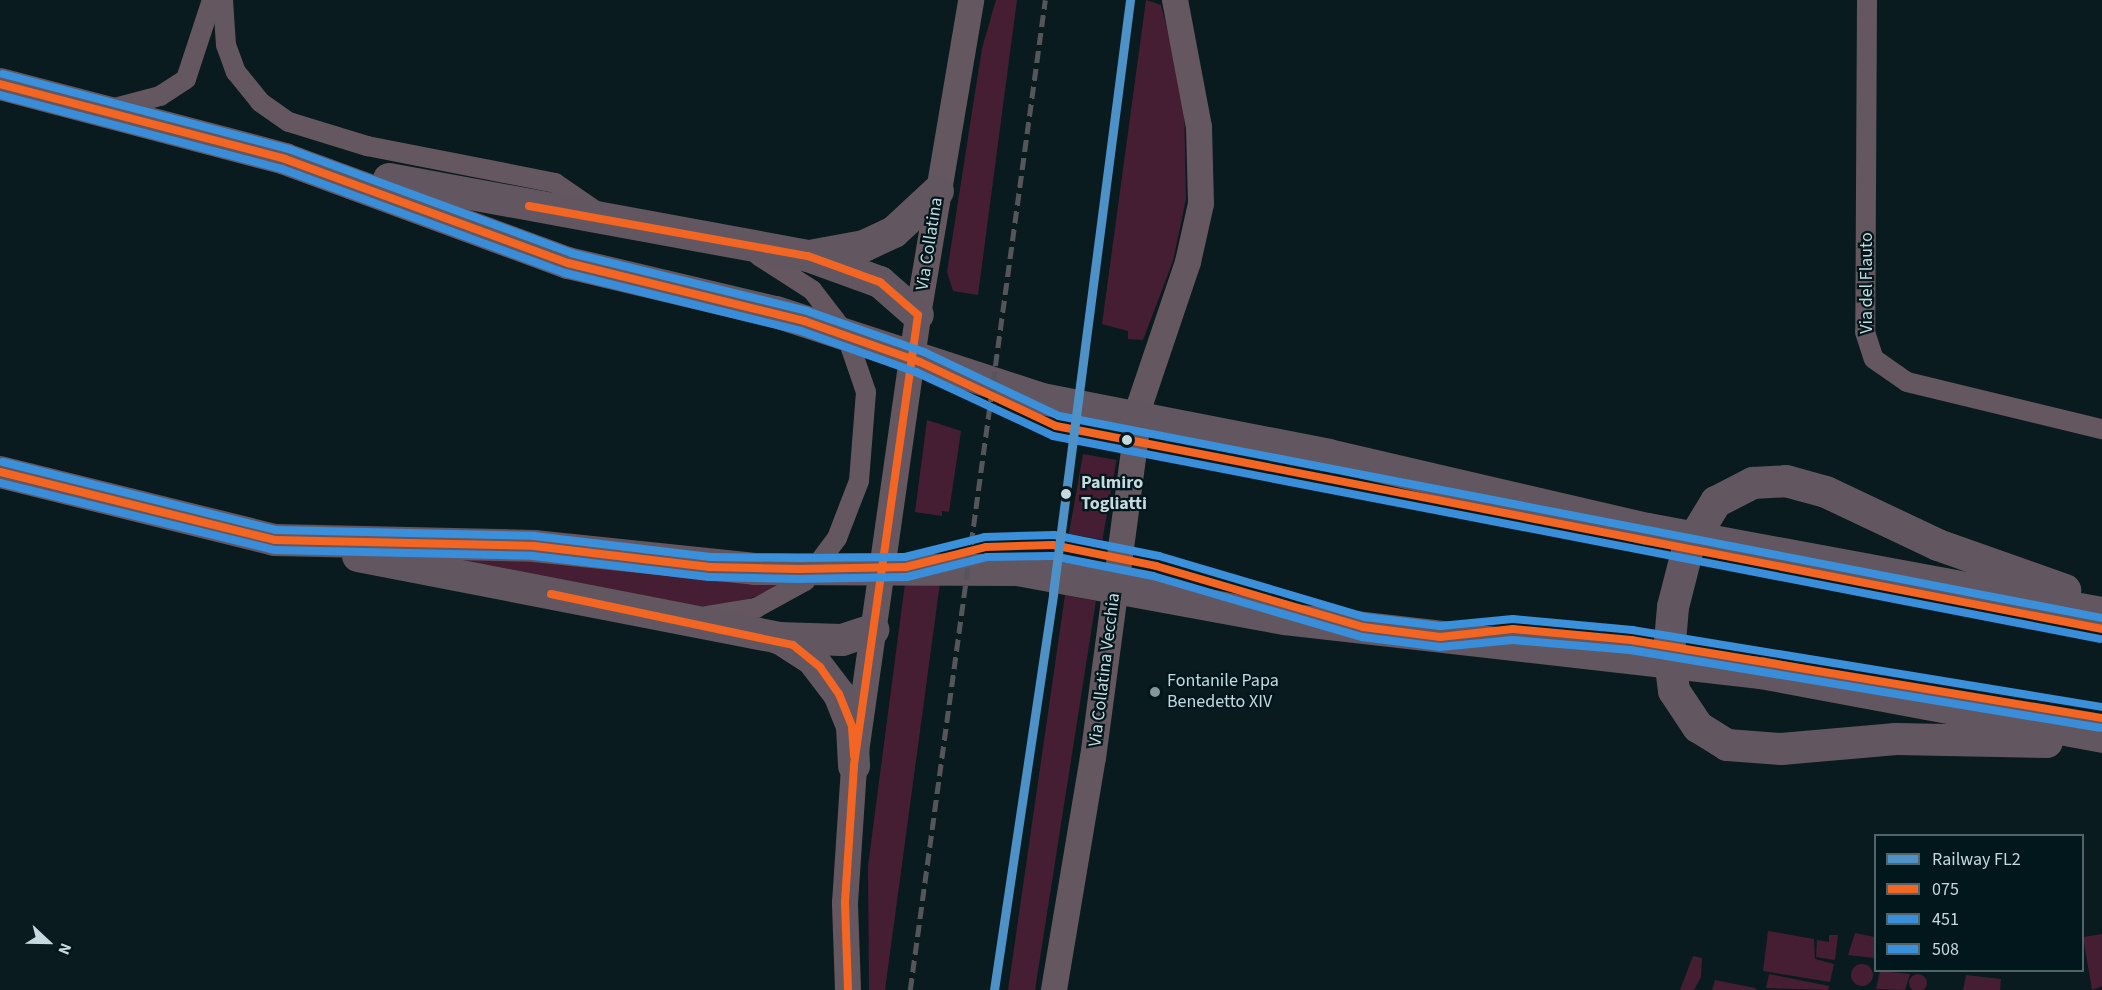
<!DOCTYPE html>
<style>
body{margin:0}
#map{position:relative;width:2102px;height:990px;overflow:hidden;background:#091b1e;font-family:"Source Sans 3",sans-serif}
div>[style]{position:absolute}
.green>*{inset:0;background:#461e33;transform-origin:0 0}
.round{border-radius:50%}
.minor>*{height:20px;margin:-10px;padding:0 10px;transform-origin:10px;border-radius:10px;background:#65575f}
.tertiary>*{height:26px;margin:-13px;padding:0 13px;transform-origin:13px;border-radius:13px;background:#65575f}
.primary>*{height:32px;margin:-16px;padding:0 16px;transform-origin:16px;border-radius:16px;background:#625760}
.rail>*{height:4.5px;margin-top:-2.25px;transform-origin:0;background:repeating-linear-gradient(90deg,#55565b 0 12px,transparent 0 18px)}
.bus-1>*{height:8px;margin:-4px;padding:0 4px;transform-origin:4px;border-radius:4px;background:#f26522}
.bus-2>*{height:8px;margin:-4px;padding:0 4px;transform-origin:4px;border-radius:4px;background:#3a8dd9}
.bus-3>*{height:8px;margin:-4px;padding:0 4px;transform-origin:4px;border-radius:4px;background:#3a90db}
.rail-1>*{height:9px;margin:-4.5px;padding:0 4.5px;transform-origin:4.5px;border-radius:4.5px;background:#4d91c7}
.dots>*{width:16px;height:16px;translate:-50% -50%;box-sizing:border-box;border:3px solid #02171b;border-radius:50%}
span{translate:-50% -50%;white-space:nowrap;text-align:center;line-height:1.15;-webkit-text-stroke:4.5px #02171b;paint-order:stroke}
.street-label{font-size:18px;color:#c4dadf}
.stop-label{font-size:18px;color:#c4dadf;font-weight:700}
.left{translate:0 -50%;text-align:left}
.poi-label{font-size:18px;color:#c4dadf}
.legend{position:absolute;left:1874px;top:834px;width:210px;height:138px;box-sizing:border-box;background:#02171b;border:2px solid #506569;margin:0;padding:8px 10px;list-style:none;font-size:18px;color:#c4dadf}
.legend li{display:flex;align-items:center;gap:12px;height:30px}
.legend b{width:30px;border:2px solid #506569}
.north{position:absolute;left:18px;top:912px;width:60px;height:60px;-webkit-text-stroke:4px #02171b;paint-order:stroke;rotate:112deg;font-size:16px;font-weight:700;line-height:24px;text-align:center;color:#c4dadf}
.north::after{content:'';display:block;margin:auto;width:21px;height:27px;background:#c4dadf;clip-path:polygon(50% 0,100% 100%,50% 72%,0 100%)}
</style>
<div id="map">
<div class="green">
<i style="clip-path:polygon(996px 0,1017px 0,978px 295px,953px 291px,947px 272px,982px 48px)"></i>
<i style="clip-path:polygon(1146px 0,1161px 5px,1184px 96px,1186px 199px,1173px 261px,1143px 340px,1128px 339px,1128px 331px,1102px 324px)"></i>
<i style="clip-path:polygon(927px 420px,961px 431px,949px 512px,942px 511px,942px 516px,915px 512px)"></i>
<i style="left:1083px;top:454px;width:34px;height:81px;rotate:10deg"></i>
<i style="clip-path:polygon(537px 556px,791px 584px,725px 607px,695px 606px,436px 559px)"></i>
<i style="clip-path:polygon(905px 583px,940px 583px,885px 990px,869px 990px,868px 866px)"></i>
<i style="clip-path:polygon(1065px 595px,1096px 601px,1035px 990px,1008px 990px)"></i>
<i style="clip-path:polygon(1768px 931px,1814px 939px,1815px 959px,1834px 964px,1830px 982px,1763px 971px)"></i>
<i style="clip-path:polygon(1855px 933px,1875px 937px,1875px 958px,1848px 955px)"></i>
<i style="clip-path:polygon(2102px 934px,2102px 986px,2092px 990px,2083px 937px)"></i>
<i style="clip-path:polygon(1829px 935px,1838px 935px,1835px 960px,1816px 957px,1817px 940px,1829px 942px)"></i>
<i style="clip-path:polygon(1693px 956px,1702px 958px,1701px 977px,1694px 990px,1680px 990px)"></i>
<i class="round" style="left:1851px;top:964px;width:22px;height:22px"></i>
<i style="clip-path:polygon(1880px 971px,1910px 974px,1905px 990px,1876px 989px)"></i>
<i class="round" style="left:1909px;top:974px;width:18px;height:18px"></i>
<i style="clip-path:polygon(1769px 974px,1829px 986px,1828px 990px,1766px 988px)"></i>
<i style="clip-path:polygon(1966px 975px,2001px 979px,2000px 990px,1963px 990px)"></i>
<i style="clip-path:polygon(1715px 980px,1755px 988px,1757px 990px,1712px 990px)"></i>
</div>
<div class="minor">
<i style="left:223px;top:0;width:45px;rotate:86.2deg"></i>
<i style="left:226px;top:45px;width:29px;rotate:70deg"></i>
<i style="left:236px;top:72px;width:38px;rotate:51deg"></i>
<i style="left:260px;top:102px;width:35px;rotate:35deg"></i>
<i style="left:289px;top:122px;width:82px;rotate:17.1deg"></i>
<i style="left:367px;top:146px;width:192px;rotate:11.1deg"></i>
<i style="left:555px;top:183px;width:58px;rotate:34.5deg"></i>
<i style="left:1867px;top:0;width:332px;rotate:90.3deg"></i>
<i style="left:1865px;top:332px;width:28px;rotate:72deg"></i>
<i style="left:1874px;top:359px;width:40px;rotate:34.9deg"></i>
<i style="left:1907px;top:382px;width:201px;rotate:13.6deg"></i>
<i style="left:111px;top:109px;width:51px;rotate:-14.9deg"></i>
<i style="left:160px;top:96px;width:31px;rotate:-33deg"></i>
<i style="left:186px;top:79px;width:83px;rotate:-71.8deg"></i>
<i style="left:706px;top:616px;width:51px;rotate:-9.1deg"></i>
<i style="left:756px;top:608px;width:56px;rotate:-28.9deg"></i>
<i style="left:805px;top:581px;width:54px;rotate:-53.3deg"></i>
<i style="left:837px;top:538px;width:61px;rotate:-68.9deg"></i>
<i style="left:859px;top:481px;width:89px;rotate:-85.5deg"></i>
<i style="left:866px;top:392px;width:61px;rotate:-109deg"></i>
<i style="left:846px;top:334px;width:56px;rotate:-127.7deg"></i>
<i style="left:812px;top:290px;width:63px;rotate:-147.3deg"></i>
</div>
<div class="tertiary">
<i style="left:848px;top:990px;width:87px;rotate:-92deg"></i>
<i style="left:845px;top:903px;width:137px;rotate:-86.2deg"></i>
<i style="left:854px;top:766px;width:456px;rotate:-81.9deg"></i>
<i style="left:918px;top:315px;width:319px;rotate:-80.4deg"></i>
<i style="left:1054px;top:990px;width:235px;rotate:-80.5deg"></i>
<i style="left:1093px;top:758px;width:357px;rotate:-82.4deg"></i>
<i style="left:1140px;top:404px;width:150px;rotate:-71.3deg"></i>
<i style="left:1188px;top:262px;width:59px;rotate:-77.4deg"></i>
<i style="left:1201px;top:204px;width:77px;rotate:-91.5deg"></i>
<i style="left:1199px;top:127px;width:129px;rotate:-100.7deg"></i>
</div>
<div class="primary">
<i style="left:0;top:84px;width:295px;rotate:14.7deg"></i>
<i style="left:285px;top:159px;width:302px;rotate:20.2deg"></i>
<i style="left:568px;top:263px;width:214px;rotate:13.3deg"></i>
<i style="left:776px;top:312px;width:280px;rotate:18.1deg"></i>
<i style="left:1042px;top:399px;width:292px;rotate:11deg"></i>
<i style="left:1329px;top:455px;width:327px;rotate:13.1deg"></i>
<i style="left:1648px;top:529px;width:462px;rotate:10.5deg"></i>
<i style="left:389px;top:179px;width:426px;rotate:10.4deg"></i>
<i style="left:808px;top:256px;width:77px;rotate:19.9deg"></i>
<i style="left:880px;top:282px;width:50px;rotate:41deg"></i>
<i style="left:815px;top:255px;width:50px;rotate:-10.4deg"></i>
<i style="left:864px;top:246px;width:33px;rotate:-25deg"></i>
<i style="left:894px;top:232px;width:60px;rotate:-43deg"></i>
<i style="left:0;top:472px;width:283px;rotate:13.9deg"></i>
<i style="left:275px;top:540px;width:259px;rotate:1.3deg"></i>
<i style="left:534px;top:546px;width:222px;rotate:5.9deg"></i>
<i style="left:755px;top:569px;width:262px;rotate:0.2deg"></i>
<i style="left:1017px;top:570px;width:272px;rotate:10.4deg"></i>
<i style="left:1285px;top:619px;width:479px;rotate:6.5deg"></i>
<i style="left:1761px;top:673px;width:347px;rotate:10.6deg"></i>
<i style="left:358px;top:556px;width:428px;rotate:11deg"></i>
<i style="left:778px;top:638px;width:64px;rotate:1.8deg"></i>
<i style="left:842px;top:640px;width:33px;rotate:-18deg"></i>
<i style="left:781px;top:639px;width:38px;rotate:33deg"></i>
<i style="left:813px;top:660px;width:43px;rotate:52.6deg"></i>
<i style="left:839px;top:694px;width:35px;rotate:68deg"></i>
<i style="left:852px;top:727px;width:39px;rotate:87deg"></i>
<i style="left:2047px;top:742px;width:151px;rotate:-178.9deg"></i>
<i style="left:1896px;top:739px;width:115px;rotate:175deg"></i>
<i style="left:1781px;top:749px;width:54px;rotate:-175.8deg"></i>
<i style="left:1727px;top:745px;width:34px;rotate:-148deg"></i>
<i style="left:1698px;top:727px;width:43px;rotate:-123.7deg"></i>
<i style="left:1674px;top:691px;width:38px;rotate:-97deg"></i>
<i style="left:1669px;top:653px;width:46px;rotate:-85deg"></i>
<i style="left:1673px;top:607px;width:61px;rotate:-75.7deg"></i>
<i style="left:1688px;top:548px;width:54px;rotate:-58.7deg"></i>
<i style="left:1716px;top:502px;width:42px;rotate:-27.2deg"></i>
<i style="left:1753px;top:483px;width:33px;rotate:-3deg"></i>
<i style="left:1786px;top:481px;width:41px;rotate:15.4deg"></i>
<i style="left:1826px;top:492px;width:124px;rotate:25.3deg"></i>
<i style="left:1938px;top:545px;width:135px;rotate:19.5deg"></i>
</div>
<div class="rail">
<i style="left:910px;top:990px;width:999px;rotate:-82.23deg"></i>
</div>
<div class="bus-1">
<i style="left:0;top:84px;width:295px;rotate:14.7deg"></i>
<i style="left:285px;top:159px;width:302px;rotate:20.2deg"></i>
<i style="left:568px;top:263px;width:243px;rotate:13.8deg"></i>
<i style="left:804px;top:321px;width:123px;rotate:19.5deg"></i>
<i style="left:920px;top:362px;width:150px;rotate:25.2deg"></i>
<i style="left:1056px;top:426px;width:1066px;rotate:10.98deg"></i>
<i style="left:529px;top:206px;width:283px;rotate:10.2deg"></i>
<i style="left:808px;top:256px;width:77px;rotate:19.9deg"></i>
<i style="left:880px;top:282px;width:50px;rotate:41deg"></i>
<i style="left:918px;top:315px;width:456px;rotate:98.1deg"></i>
<i style="left:854px;top:766px;width:137px;rotate:93.8deg"></i>
<i style="left:845px;top:903px;width:87px;rotate:88deg"></i>
<i style="left:0;top:472px;width:283px;rotate:13.9deg"></i>
<i style="left:275px;top:540px;width:259px;rotate:1.3deg"></i>
<i style="left:534px;top:546px;width:177px;rotate:6.8deg"></i>
<i style="left:710px;top:567px;width:89px;rotate:1.3deg"></i>
<i style="left:799px;top:569px;width:107px;rotate:-1.1deg"></i>
<i style="left:906px;top:567px;width:82px;rotate:-14deg"></i>
<i style="left:986px;top:547px;width:67px;rotate:-1.7deg"></i>
<i style="left:1053px;top:545px;width:105px;rotate:11.5deg"></i>
<i style="left:1156px;top:566px;width:216px;rotate:16.4deg"></i>
<i style="left:1363px;top:627px;width:78px;rotate:7.4deg"></i>
<i style="left:1440px;top:637px;width:73px;rotate:-6.3deg"></i>
<i style="left:1513px;top:629px;width:119px;rotate:5.3deg"></i>
<i style="left:1631px;top:640px;width:477px;rotate:9.4deg"></i>
<i style="left:551px;top:594px;width:247px;rotate:11.9deg"></i>
<i style="left:793px;top:645px;width:35px;rotate:39deg"></i>
<i style="left:820px;top:667px;width:33px;rotate:55deg"></i>
<i style="left:839px;top:694px;width:35px;rotate:68deg"></i>
<i style="left:852px;top:727px;width:29px;rotate:86deg"></i>
</div>
<div class="bus-2">
<i style="left:0;top:95px;width:292px;rotate:14.7deg"></i>
<i style="left:282px;top:169px;width:302px;rotate:20.2deg"></i>
<i style="left:565px;top:273px;width:243px;rotate:13.8deg"></i>
<i style="left:801px;top:331px;width:122px;rotate:19.6deg"></i>
<i style="left:916px;top:372px;width:151px;rotate:25deg"></i>
<i style="left:1053px;top:436px;width:1066px;rotate:10.97deg"></i>
<i style="left:0;top:483px;width:283px;rotate:13.7deg"></i>
<i style="left:275px;top:550px;width:258px;rotate:1.3deg"></i>
<i style="left:533px;top:556px;width:177px;rotate:6.8deg"></i>
<i style="left:709px;top:577px;width:90px;rotate:1.3deg"></i>
<i style="left:799px;top:579px;width:108px;rotate:-1.1deg"></i>
<i style="left:907px;top:577px;width:82px;rotate:-14deg"></i>
<i style="left:987px;top:557px;width:65px;rotate:-0.9deg"></i>
<i style="left:1052px;top:556px;width:103px;rotate:11.2deg"></i>
<i style="left:1153px;top:576px;width:218px;rotate:16.3deg"></i>
<i style="left:1362px;top:637px;width:79px;rotate:7.3deg"></i>
<i style="left:1440px;top:647px;width:73px;rotate:-5.5deg"></i>
<i style="left:1513px;top:640px;width:117px;rotate:4.9deg"></i>
<i style="left:1630px;top:650px;width:476px;rotate:9.4deg"></i>
</div>
<div class="bus-3">
<i style="left:3px;top:74px;width:296px;rotate:14.7deg"></i>
<i style="left:289px;top:149px;width:301px;rotate:20.2deg"></i>
<i style="left:571px;top:253px;width:243px;rotate:13.8deg"></i>
<i style="left:807px;top:311px;width:124px;rotate:19.3deg"></i>
<i style="left:924px;top:352px;width:149px;rotate:25.4deg"></i>
<i style="left:1059px;top:416px;width:1062px;rotate:10.96deg"></i>
<i style="left:3px;top:462px;width:281px;rotate:14deg"></i>
<i style="left:276px;top:530px;width:258px;rotate:1.3deg"></i>
<i style="left:534px;top:536px;width:178px;rotate:6.8deg"></i>
<i style="left:711px;top:557px;width:88px;rotate:0.7deg"></i>
<i style="left:799px;top:558px;width:106px;rotate:-0.5deg"></i>
<i style="left:905px;top:557px;width:82px;rotate:-14deg"></i>
<i style="left:985px;top:537px;width:69px;rotate:-1.7deg"></i>
<i style="left:1054px;top:535px;width:107px;rotate:11.3deg"></i>
<i style="left:1159px;top:556px;width:215px;rotate:16.5deg"></i>
<i style="left:1365px;top:617px;width:76px;rotate:6.8deg"></i>
<i style="left:1440px;top:626px;width:73px;rotate:-5.5deg"></i>
<i style="left:1513px;top:619px;width:120px;rotate:5.3deg"></i>
<i style="left:1632px;top:630px;width:476px;rotate:9.3deg"></i>
</div>
<div class="rail-1">
<i style="left:994px;top:990px;width:401px;rotate:-81.5deg"></i>
<i style="left:1053px;top:593px;width:598px;rotate:-82.6deg"></i>
</div>
<div class="dots">
<i style="left:1127px;top:440px;background:#c4dadf"></i>
<i style="left:1066px;top:494px;background:#c4dadf"></i>
<i style="left:1155px;top:692px;background:#83979b"></i>
</div>
<div class="street-label">
<span style="left:930px;top:244px;rotate:-81deg">Via Collatina</span>
<span style="left:1867px;top:283px;rotate:-90deg">Via del Flauto</span>
<span style="left:1105px;top:670px;rotate:-83deg">Via Collatina Vecchia</span>
</div>
<div class="stop-label">
<span class="left" style="left:1081px;top:494px">Palmiro<br>Togliatti</span>
</div>
<div class="poi-label">
<span class="left" style="left:1167px;top:692px">Fontanile Papa<br>Benedetto XIV</span>
</div>
<ul class="legend">
<li><b style="height:8px;background:#4d91c7"></b>Railway FL2</li>
<li><b style="height:8px;background:#f26522"></b>075</li>
<li><b style="height:8px;background:#3a8dd9"></b>451</li>
<li><b style="height:8px;background:#3a90db"></b>508</li>
</ul>
<div class="north">N</div>
</div>
